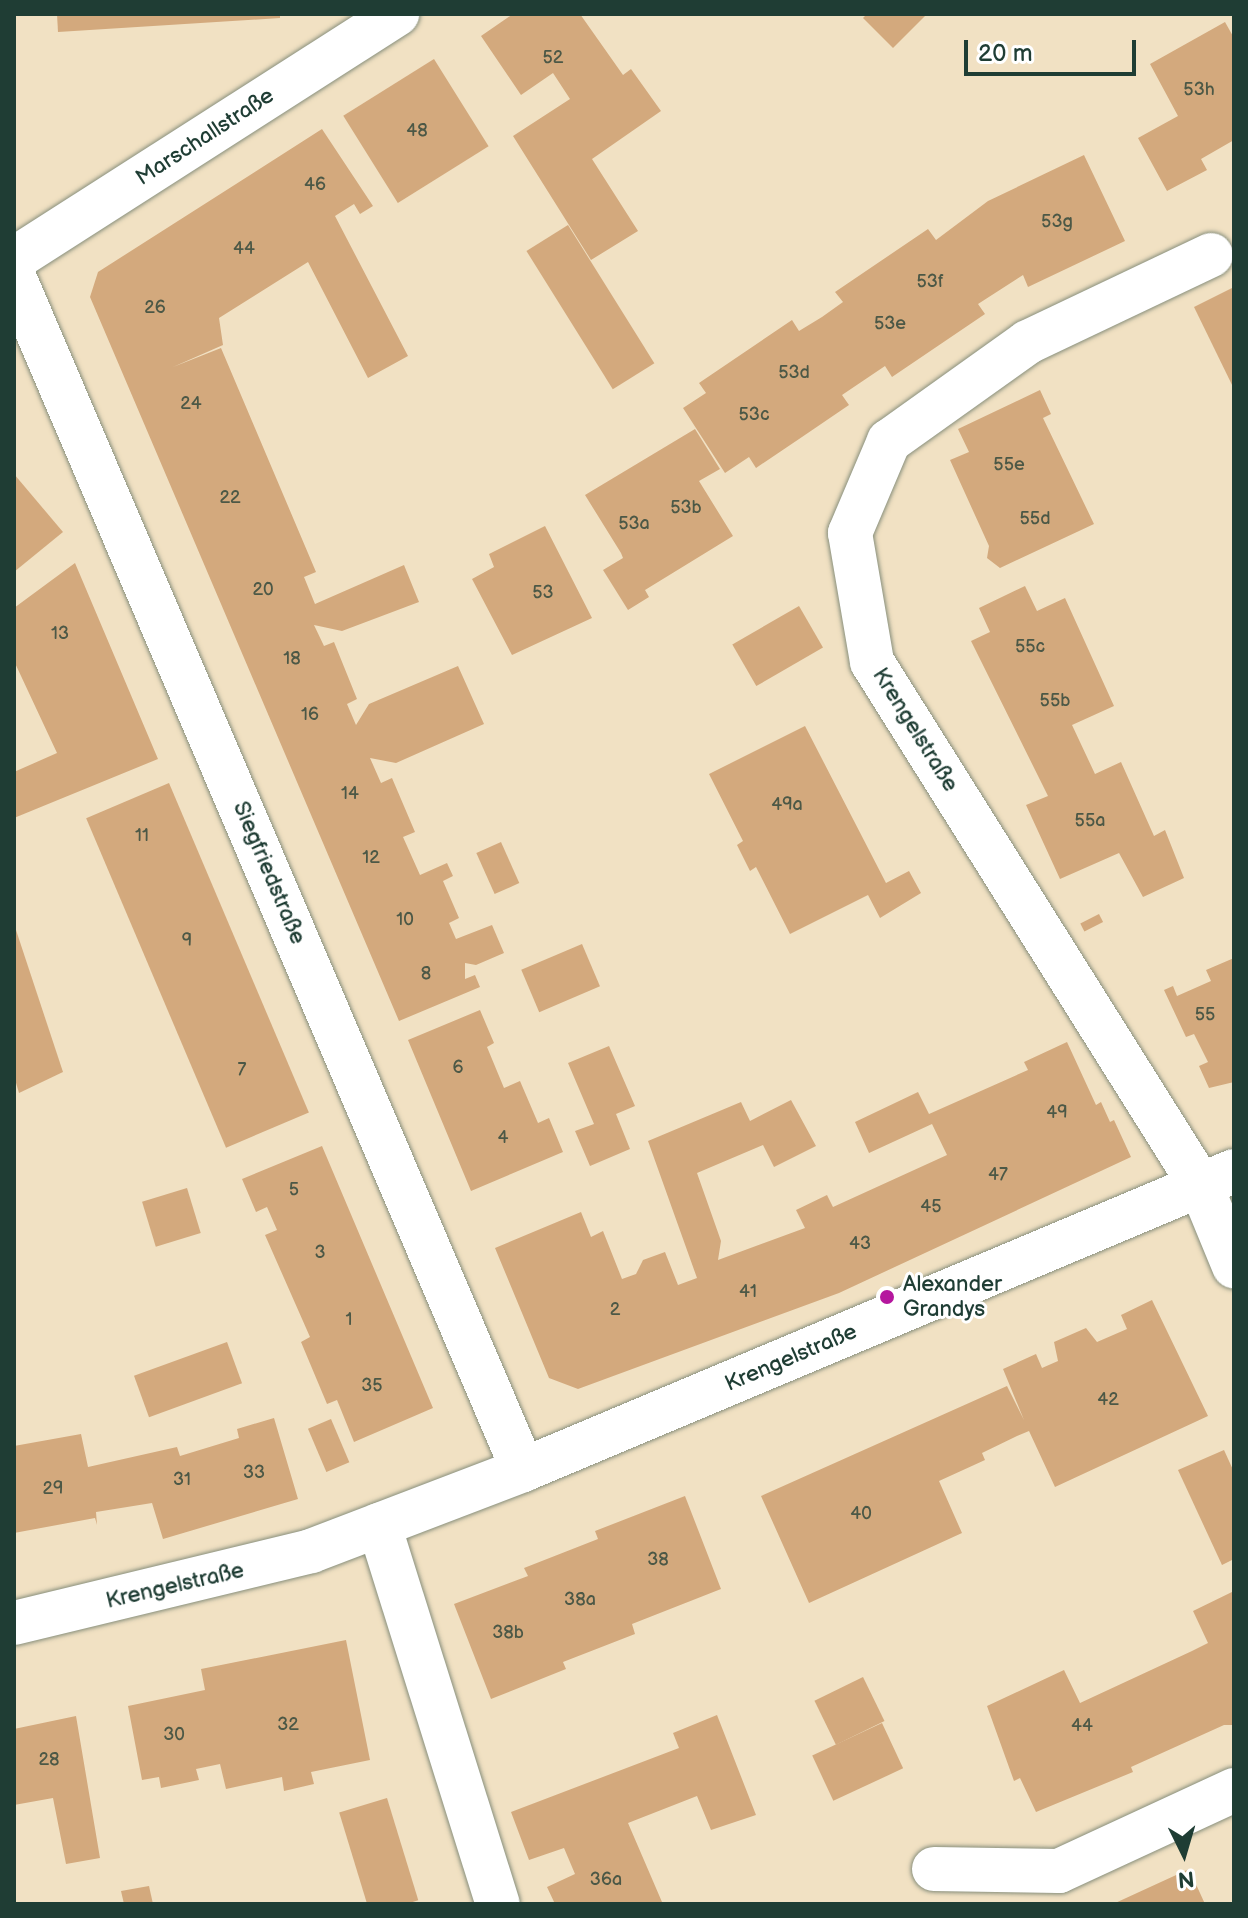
<!DOCTYPE html>
<meta charset="utf-8">
<style>
body{margin:0}
#map{position:relative;width:1248px;height:1918px;overflow:hidden;background:#f1e1c3;font-family:"Balsamiq Sans",sans-serif}
div>[style]{position:absolute}
.building>*{inset:0;background:#d3a97d;transform-origin:0 0}
.roads{filter:drop-shadow(0 0 2px #888f7c) drop-shadow(0 0 2px #888f7c)}
.minor>*{height:44px;margin:-22px;padding:0 22px;transform-origin:22px;border-radius:22px;background:#fff}
.dots>*{width:22px;height:22px;translate:-50% -50%;box-sizing:border-box;border:4px solid #fff;border-radius:50%}
span{translate:-50% -50%;white-space:nowrap;text-align:center;line-height:1.15;-webkit-text-stroke:6px #fff;paint-order:stroke}
.number-label{font-size:18px;color:#4c5846}
.number-label span{-webkit-text-stroke-width:0}
.street-label{font-size:22px;color:#1f3d34}
.poi-label{font-size:22px;color:#1f3d34}
.left{translate:0 -50%;text-align:left}
.frame{position:absolute;inset:0;border:16px solid #1f3d34;pointer-events:none}
.north{position:absolute;left:1144px;top:1814px;width:80px;height:80px;-webkit-text-stroke:6px #fff;paint-order:stroke;rotate:175deg;font-size:22px;font-weight:700;line-height:32px;text-align:center;color:#1f3d34}
.north::after{content:'';display:block;margin:auto;width:28px;height:36px;background:#1f3d34;clip-path:polygon(50% 0,100% 100%,50% 72%,0 100%)}
.scale{position:absolute;left:964px;top:40px;width:172px;height:36px;box-sizing:border-box;border:4px solid #1f3d34;border-top:0;padding-left:10px;font-size:24px;line-height:28px;white-space:nowrap;color:#1f3d34;-webkit-text-stroke:6px #fff;paint-order:stroke}
</style>
<div id="map">
<div class="building">
<i style="clip-path:polygon(57px 14px,280px 14px,280px 18px,58px 32px)"></i>
<i style="clip-path:polygon(513px 14px,580px 14px,623px 75px,631px 69px,661px 111px,592px 159px,638px 231px,591px 260px,513px 136px,570px 99px,553px 73px,521px 95px,481px 36px)"></i>
<i style="clip-path:polygon(867px 14px,927px 14px,893px 48px,863px 18px)"></i>
<i style="clip-path:polygon(1225px 22px,1234px 38px,1234px 140px,1201px 159px,1207px 170px,1167px 191px,1138px 138px,1178px 116px,1150px 64px)"></i>
<i style="left:434px;top:59px;width:103px;height:107px;rotate:58deg"></i>
<i style="clip-path:polygon(322px 129px,373px 206px,360px 214px,354px 204px,335px 216px,408px 356px,368px 378px,308px 262px,219px 318px,223px 345px,173px 367px,221px 348px,316px 572px,304px 577px,315px 604px,404px 565px,419px 602px,342px 631px,314px 625px,324px 646px,334px 642px,357px 699px,347px 704px,356px 725px,369px 704px,458px 666px,484px 724px,396px 763px,370px 758px,381px 783px,392px 778px,415px 832px,403px 837px,420px 875px,447px 863px,453px 876px,443px 881px,459px 918px,449px 923px,456px 939px,492px 925px,504px 953px,476px 965px,465px 963px,465px 979px,475px 975px,480px 987px,399px 1021px,90px 297px,98px 272px)"></i>
<i style="clip-path:polygon(1084px 155px,1125px 241px,1028px 287px,1023px 275px,978px 304px,985px 314px,892px 377px,885px 366px,842px 395px,849px 405px,802px 437px,756px 468px,749px 457px,725px 473px,683px 408px,706px 393px,699px 383px,792px 320px,799px 331px,822px 317px,843px 302px,835px 292px,928px 229px,936px 240px,988px 201px)"></i>
<i style="left:568px;top:225px;width:163px;height:49px;rotate:58deg"></i>
<i style="clip-path:polygon(1234px 287px,1234px 389px,1194px 307px)"></i>
<i style="clip-path:polygon(1040px 390px,1051px 414px,1043px 418px,1094px 524px,1000px 568px,987px 558px,989px 546px,950px 460px,969px 452px,958px 429px)"></i>
<i style="clip-path:polygon(695px 429px,720px 469px,699px 481px,733px 536px,645px 590px,649px 597px,628px 610px,603px 570px,623px 558px,621px 553px,585px 495px)"></i>
<i style="clip-path:polygon(14px 474px,63px 532px,14px 572px)"></i>
<i style="clip-path:polygon(545px 526px,592px 618px,512px 655px,472px 579px,494px 567px,489px 554px)"></i>
<i style="clip-path:polygon(75px 563px,158px 759px,14px 818px,14px 772px,57px 753px,14px 661px,14px 608px)"></i>
<i style="clip-path:polygon(1025px 586px,1037px 611px,1065px 598px,1114px 706px,1072px 725px,1095px 774px,1121px 762px,1154px 836px,1165px 830px,1184px 878px,1143px 897px,1119px 853px,1060px 879px,1026px 805px,1048px 796px,971px 641px,990px 632px,979px 608px)"></i>
<i style="left:799px;top:606px;width:48px;height:77px;rotate:60deg"></i>
<i style="clip-path:polygon(805px 726px,886px 883px,909px 871px,921px 893px,880px 918px,868px 895px,790px 934px,756px 867px,750px 871px,737px 845px,743px 841px,709px 774px)"></i>
<i style="left:169px;top:783px;width:358px;height:90px;rotate:67deg"></i>
<i style="left:501px;top:842px;width:45px;height:27px;rotate:66deg"></i>
<i style="left:1099px;top:914px;width:9px;height:21px;rotate:63deg"></i>
<i style="clip-path:polygon(14px 924px,63px 1072px,19px 1093px,14px 1076px)"></i>
<i style="left:582px;top:944px;width:46px;height:66px;rotate:67deg"></i>
<i style="clip-path:polygon(1234px 958px,1234px 1082px,1209px 1088px,1199px 1066px,1208px 1062px,1194px 1034px,1186px 1037px,1164px 990px,1173px 986px,1177px 996px,1211px 981px,1206px 970px)"></i>
<i style="clip-path:polygon(480px 1010px,494px 1043px,487px 1047px,504px 1088px,520px 1081px,538px 1123px,549px 1118px,563px 1152px,471px 1191px,408px 1040px)"></i>
<i style="clip-path:polygon(1067px 1042px,1096px 1105px,1101px 1102px,1110px 1122px,1114px 1120px,1131px 1157px,839px 1293px,578px 1389px,549px 1378px,495px 1248px,581px 1212px,591px 1237px,603px 1231px,622px 1279px,636px 1274px,643px 1260px,665px 1252px,678px 1285px,697px 1278px,648px 1141px,741px 1102px,750px 1121px,791px 1100px,816px 1146px,774px 1167px,763px 1145px,697px 1173px,721px 1241px,718px 1260px,805px 1228px,796px 1210px,827px 1195px,833px 1207px,947px 1155px,932px 1124px,869px 1153px,855px 1122px,918px 1092px,929px 1114px,1028px 1070px,1024px 1062px)"></i>
<i style="clip-path:polygon(609px 1046px,635px 1106px,616px 1114px,630px 1149px,590px 1166px,575px 1131px,594px 1124px,568px 1063px)"></i>
<i style="clip-path:polygon(322px 1146px,433px 1408px,354px 1442px,337px 1400px,327px 1404px,301px 1342px,310px 1337px,265px 1235px,277px 1230px,267px 1207px,256px 1212px,242px 1179px)"></i>
<i style="left:187px;top:1188px;width:47px;height:47px;rotate:73deg"></i>
<i style="clip-path:polygon(1152px 1300px,1208px 1416px,1055px 1487px,1029px 1431px,1017px 1436px,982px 1453px,985px 1460px,939px 1481px,962px 1533px,809px 1603px,761px 1496px,1007px 1386px,1024px 1420px,1003px 1369px,1036px 1354px,1042px 1368px,1058px 1361px,1054px 1342px,1086px 1328px,1097px 1342px,1127px 1329px,1121px 1315px)"></i>
<i style="left:227px;top:1342px;width:44px;height:99px;rotate:70deg"></i>
<i style="clip-path:polygon(274px 1418px,298px 1499px,163px 1539px,152px 1503px,96px 1512px,97px 1525px,95px 1518px,14px 1533px,14px 1446px,81px 1434px,88px 1467px,177px 1447px,180px 1456px,239px 1438px,237px 1429px)"></i>
<i style="left:331px;top:1419px;width:47px;height:25px;rotate:67deg"></i>
<i style="clip-path:polygon(1224px 1450px,1234px 1472px,1234px 1559px,1222px 1565px,1178px 1470px)"></i>
<i style="clip-path:polygon(685px 1496px,721px 1589px,632px 1624px,635px 1634px,563px 1662px,566px 1669px,491px 1699px,454px 1604px,528px 1576px,524px 1568px,598px 1539px,595px 1531px)"></i>
<i style="clip-path:polygon(1234px 1591px,1234px 1725px,1224px 1725px,1131px 1767px,1133px 1772px,1036px 1812px,1020px 1778px,1014px 1781px,987px 1706px,1064px 1670px,1080px 1703px,1192px 1651px,1208px 1643px,1193px 1611px)"></i>
<i style="clip-path:polygon(346px 1640px,370px 1760px,311px 1772px,314px 1784px,284px 1791px,282px 1777px,226px 1789px,220px 1764px,196px 1769px,199px 1780px,161px 1788px,159px 1777px,142px 1780px,128px 1706px,205px 1690px,201px 1669px)"></i>
<i style="left:863px;top:1677px;width:49px;height:54px;rotate:64deg"></i>
<i style="clip-path:polygon(717px 1715px,756px 1815px,711px 1830px,697px 1796px,628px 1823px,662px 1902px,555px 1904px,547px 1887px,575px 1874px,564px 1848px,529px 1860px,511px 1812px,679px 1748px,673px 1733px)"></i>
<i style="clip-path:polygon(76px 1716px,100px 1858px,66px 1864px,53px 1798px,14px 1805px,14px 1729px)"></i>
<i style="left:882px;top:1723px;width:50px;height:77px;rotate:65deg"></i>
<i style="left:387px;top:1798px;width:107px;height:50px;rotate:73deg"></i>
<i style="clip-path:polygon(1189px 1869px,1205px 1904px,1113px 1904px,1174px 1876px)"></i>
<i style="clip-path:polygon(149px 1886px,153px 1904px,124px 1904px,121px 1891px)"></i>
</div>
<div class="roads">
<div class="minor">
<i style="left:1211px;top:255px;width:203px;rotate:154.6deg"></i>
<i style="left:1028px;top:342px;width:171px;rotate:144.5deg"></i>
<i style="left:889px;top:441px;width:100px;rotate:113deg"></i>
<i style="left:850px;top:533px;width:131px;rotate:80.3deg"></i>
<i style="left:872px;top:662px;width:619px;rotate:57.88deg"></i>
<i style="left:1201px;top:1186px;width:87px;rotate:67.6deg"></i>
<i style="left:14px;top:259px;width:455px;rotate:-32.6deg"></i>
<i style="left:14px;top:277px;width:1297px;rotate:66.89deg"></i>
<i style="left:379px;top:1525px;width:397px;rotate:72.6deg"></i>
<i style="left:14px;top:1623px;width:306px;rotate:-13.6deg"></i>
<i style="left:311px;top:1551px;width:227px;rotate:-20.9deg"></i>
<i style="left:523px;top:1470px;width:771px;rotate:-22.81deg"></i>
<i style="left:934px;top:1869px;width:125px;rotate:0.9deg"></i>
<i style="left:1059px;top:1871px;width:193px;rotate:-24.8deg"></i>
</div>
</div>
<div class="dots">
<i style="left:887px;top:1297px;background:#b5179e"></i>
</div>
<div class="number-label">
<span style="left:553px;top:58px">52</span>
<span style="left:1199px;top:90px">53h</span>
<span style="left:417px;top:131px">48</span>
<span style="left:315px;top:185px">46</span>
<span style="left:1057px;top:222px">53g</span>
<span style="left:244px;top:249px">44</span>
<span style="left:930px;top:282px">53f</span>
<span style="left:155px;top:308px">26</span>
<span style="left:890px;top:324px">53e</span>
<span style="left:794px;top:373px">53d</span>
<span style="left:191px;top:404px">24</span>
<span style="left:754px;top:415px">53c</span>
<span style="left:1009px;top:465px">55e</span>
<span style="left:230px;top:498px">22</span>
<span style="left:686px;top:508px">53b</span>
<span style="left:1035px;top:519px">55d</span>
<span style="left:634px;top:524px">53a</span>
<span style="left:263px;top:590px">20</span>
<span style="left:543px;top:593px">53</span>
<span style="left:60px;top:634px">13</span>
<span style="left:1030px;top:647px">55c</span>
<span style="left:292px;top:659px">18</span>
<span style="left:1055px;top:701px">55b</span>
<span style="left:310px;top:715px">16</span>
<span style="left:350px;top:794px">14</span>
<span style="left:787px;top:805px">49a</span>
<span style="left:1090px;top:821px">55a</span>
<span style="left:142px;top:836px">11</span>
<span style="left:371px;top:858px">12</span>
<span style="left:405px;top:920px">10</span>
<span style="left:187px;top:941px">9</span>
<span style="left:426px;top:974px">8</span>
<span style="left:1205px;top:1015px">55</span>
<span style="left:458px;top:1068px">6</span>
<span style="left:242px;top:1070px">7</span>
<span style="left:1057px;top:1113px">49</span>
<span style="left:503px;top:1138px">4</span>
<span style="left:998px;top:1175px">47</span>
<span style="left:294px;top:1190px">5</span>
<span style="left:931px;top:1207px">45</span>
<span style="left:860px;top:1244px">43</span>
<span style="left:320px;top:1253px">3</span>
<span style="left:748px;top:1292px">41</span>
<span style="left:615px;top:1310px">2</span>
<span style="left:349px;top:1320px">1</span>
<span style="left:372px;top:1386px">35</span>
<span style="left:1108px;top:1400px">42</span>
<span style="left:254px;top:1473px">33</span>
<span style="left:182px;top:1480px">31</span>
<span style="left:53px;top:1489px">29</span>
<span style="left:861px;top:1514px">40</span>
<span style="left:658px;top:1560px">38</span>
<span style="left:580px;top:1600px">38a</span>
<span style="left:508px;top:1633px">38b</span>
<span style="left:288px;top:1725px">32</span>
<span style="left:1082px;top:1726px">44</span>
<span style="left:174px;top:1735px">30</span>
<span style="left:49px;top:1760px">28</span>
<span style="left:606px;top:1880px">36a</span>
</div>
<div class="street-label">
<span style="left:205px;top:137px;rotate:-33deg">Marschallstraße</span>
<span style="left:915px;top:730px;rotate:58deg">Krengelstraße</span>
<span style="left:269px;top:873px;rotate:67deg">Siegfriedstraße</span>
<span style="left:791px;top:1358px;rotate:-23deg">Krengelstraße</span>
<span style="left:175px;top:1586px;rotate:-13deg">Krengelstraße</span>
</div>
<div class="poi-label">
<span class="left" style="left:903px;top:1297px">Alexander<br>Grandys</span>
</div>
<div class="frame"></div>
<div class="north">N</div>
<div class="scale">20 m</div>
</div>
